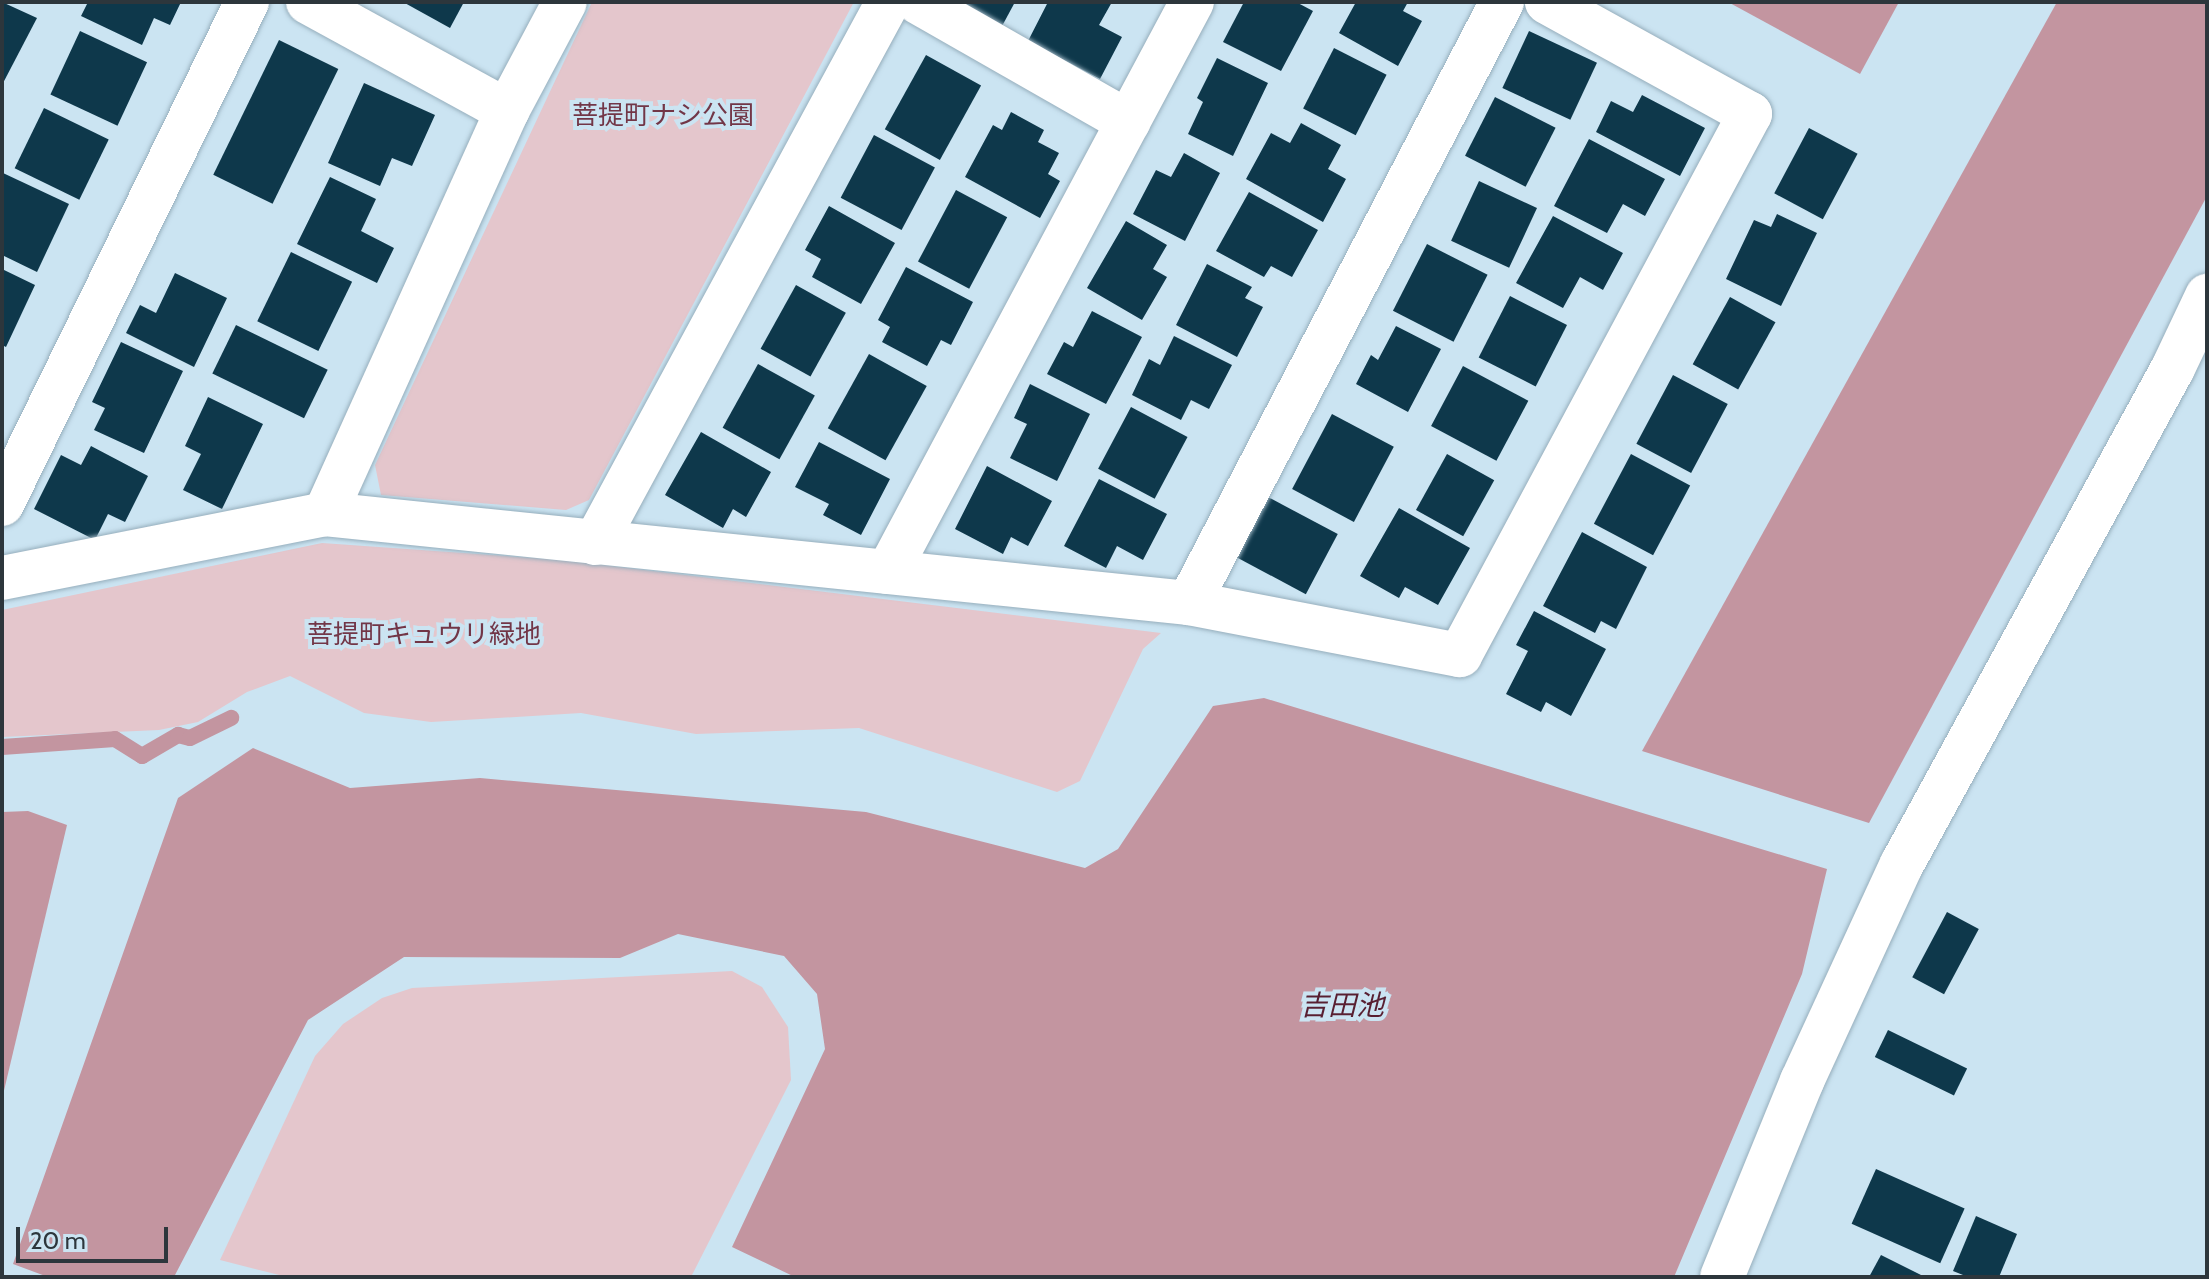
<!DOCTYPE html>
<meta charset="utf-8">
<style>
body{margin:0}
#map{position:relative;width:2209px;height:1279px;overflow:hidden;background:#cbe4f2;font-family:Cabin,"Noto Sans JP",sans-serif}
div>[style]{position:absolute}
.green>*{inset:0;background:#e4c6cc}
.water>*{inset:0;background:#c395a0}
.stream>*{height:16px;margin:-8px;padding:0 8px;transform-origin:8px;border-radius:8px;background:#c395a0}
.building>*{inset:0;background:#0e384b;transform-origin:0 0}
.roads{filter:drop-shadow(0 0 2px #96aebc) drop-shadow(0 0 2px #96aebc)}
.minor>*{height:44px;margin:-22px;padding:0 22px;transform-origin:22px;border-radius:22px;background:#fff}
span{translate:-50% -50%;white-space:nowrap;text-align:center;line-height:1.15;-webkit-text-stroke:8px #cbe4f2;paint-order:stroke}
.park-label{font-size:26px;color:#723647}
.water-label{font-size:28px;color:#581f31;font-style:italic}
.frame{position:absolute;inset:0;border:4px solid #2d363c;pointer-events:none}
.scale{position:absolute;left:16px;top:1227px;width:152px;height:36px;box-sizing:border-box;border:4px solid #2d363c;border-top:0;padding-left:10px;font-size:24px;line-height:28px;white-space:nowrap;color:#2d363c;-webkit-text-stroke:6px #cbe4f2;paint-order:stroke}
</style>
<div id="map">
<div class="green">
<i style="clip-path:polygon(592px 2px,854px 2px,589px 500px,566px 510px,381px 495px,375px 465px)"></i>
<i style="clip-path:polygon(322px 543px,562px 560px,1161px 633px,1143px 649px,1080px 781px,1057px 792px,859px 728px,696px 734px,581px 713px,431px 722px,364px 713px,290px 676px,247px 692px,198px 722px,159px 730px,2px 737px,2px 610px)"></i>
<i style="clip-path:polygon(732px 971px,762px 987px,788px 1027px,791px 1080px,691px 1277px,287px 1277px,220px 1260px,315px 1056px,343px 1024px,382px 998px,412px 988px)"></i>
</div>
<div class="water">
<i style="clip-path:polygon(1728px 2px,1899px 2px,1860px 74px)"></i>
<i style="clip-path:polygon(2057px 2px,2207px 2px,2207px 196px,1869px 823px,1642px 751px)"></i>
<i style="clip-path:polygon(1264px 698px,1827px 869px,1802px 974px,1674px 1277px,795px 1277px,732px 1247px,825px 1049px,817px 994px,784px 956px,678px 934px,620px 958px,404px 957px,308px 1020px,175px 1275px,48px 1277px,13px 1264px,178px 798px,253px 748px,350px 788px,480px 778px,866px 812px,1085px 868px,1118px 849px,1213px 706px)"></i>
<i style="clip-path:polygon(28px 811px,67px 825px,2px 1099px,2px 812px)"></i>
</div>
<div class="stream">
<i style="left:2px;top:747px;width:113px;rotate:-4deg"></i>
<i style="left:115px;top:739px;width:32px;rotate:32deg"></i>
<i style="left:142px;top:756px;width:42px;rotate:-30.3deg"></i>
<i style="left:178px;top:735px;width:12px;rotate:14deg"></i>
<i style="left:190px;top:738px;width:46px;rotate:-26deg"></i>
</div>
<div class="building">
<i style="clip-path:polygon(2px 2px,37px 18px,2px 85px)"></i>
<i style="clip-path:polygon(88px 2px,181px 2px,170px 25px,154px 18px,142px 45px,81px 16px)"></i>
<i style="clip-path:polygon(403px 2px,464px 2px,450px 28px)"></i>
<i style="clip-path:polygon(951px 2px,1015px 2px,1001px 28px)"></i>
<i style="clip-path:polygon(1048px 2px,1112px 2px,1099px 25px,1122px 37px,1100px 79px,1028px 41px)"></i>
<i style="clip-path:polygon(1244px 2px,1296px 2px,1313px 11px,1281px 71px,1223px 42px)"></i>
<i style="clip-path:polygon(1356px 2px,1408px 2px,1403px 11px,1422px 21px,1398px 66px,1339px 33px)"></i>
<i style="left:80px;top:31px;width:74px;height:70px;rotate:25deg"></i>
<i style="left:1529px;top:31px;width:75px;height:63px;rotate:25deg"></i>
<i style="left:279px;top:40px;width:66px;height:150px;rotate:26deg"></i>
<i style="left:1334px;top:48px;width:59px;height:68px;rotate:27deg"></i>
<i style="left:926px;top:55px;width:63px;height:85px;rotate:29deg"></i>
<i style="clip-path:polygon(1217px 58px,1268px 83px,1233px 156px,1188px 134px,1203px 102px,1197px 98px)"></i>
<i style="clip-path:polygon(364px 83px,435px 115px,412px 166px,392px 158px,380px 186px,328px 163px)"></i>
<i style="clip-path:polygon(1642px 95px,1705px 128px,1680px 176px,1596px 132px,1611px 101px,1633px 112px)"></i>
<i style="left:1495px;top:97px;width:68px;height:66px;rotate:27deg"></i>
<i style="left:44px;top:108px;width:72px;height:67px;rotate:26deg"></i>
<i style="clip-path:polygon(1011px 112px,1044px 130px,1038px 142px,1059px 153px,1048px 174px,1060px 181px,1040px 218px,965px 177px,993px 125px,1002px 130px)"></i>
<i style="clip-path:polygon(1301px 123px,1341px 145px,1328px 169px,1346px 179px,1323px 222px,1246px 179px,1271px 133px,1290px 143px)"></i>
<i style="left:1809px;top:128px;width:55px;height:74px;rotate:28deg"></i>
<i style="left:874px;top:135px;width:69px;height:71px;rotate:28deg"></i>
<i style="clip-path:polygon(1589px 139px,1665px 179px,1645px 216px,1623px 204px,1607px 233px,1554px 206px)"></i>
<i style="clip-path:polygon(1184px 153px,1220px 173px,1185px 241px,1133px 214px,1156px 170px,1171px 177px)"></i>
<i style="clip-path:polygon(3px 173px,69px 204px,37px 272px,2px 255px)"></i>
<i style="clip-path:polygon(330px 177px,376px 199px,361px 231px,394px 248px,377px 283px,297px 244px)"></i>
<i style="left:1479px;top:181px;width:64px;height:66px;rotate:25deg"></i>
<i style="left:956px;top:190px;width:58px;height:81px;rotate:28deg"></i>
<i style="clip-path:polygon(1249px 192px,1318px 230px,1292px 277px,1271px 266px,1264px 277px,1216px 251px)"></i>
<i style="clip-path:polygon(829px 206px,895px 243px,861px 304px,812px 277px,821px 259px,805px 250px)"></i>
<i style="clip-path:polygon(1777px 214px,1817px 233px,1781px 306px,1726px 279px,1754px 220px,1771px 227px)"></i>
<i style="clip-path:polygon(1553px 216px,1623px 253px,1603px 290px,1580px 277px,1563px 308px,1516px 283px)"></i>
<i style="clip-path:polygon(1126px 221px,1167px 245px,1153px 269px,1167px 277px,1142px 320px,1087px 288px)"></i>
<i style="left:1427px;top:244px;width:68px;height:75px;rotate:27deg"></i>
<i style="left:291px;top:252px;width:68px;height:77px;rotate:26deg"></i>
<i style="clip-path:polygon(1207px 264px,1252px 287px,1245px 298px,1263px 307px,1237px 357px,1176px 325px)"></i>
<i style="clip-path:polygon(906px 267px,973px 302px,951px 345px,941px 340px,927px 366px,882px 342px,890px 327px,878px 320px)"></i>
<i style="clip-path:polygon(2px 269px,35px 285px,6px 347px,2px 345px)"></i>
<i style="clip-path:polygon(175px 273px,227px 298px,194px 367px,126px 333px,140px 305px,156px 313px)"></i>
<i style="left:796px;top:285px;width:57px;height:73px;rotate:29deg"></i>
<i style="left:1510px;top:296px;width:64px;height:69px;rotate:27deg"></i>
<i style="left:1730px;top:297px;width:52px;height:77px;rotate:29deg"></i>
<i style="clip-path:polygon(1092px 311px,1142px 337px,1106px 404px,1047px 374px,1064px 342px,1073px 347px)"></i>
<i style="left:236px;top:325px;width:102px;height:54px;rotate:26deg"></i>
<i style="clip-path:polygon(1396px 326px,1441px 349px,1408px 412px,1356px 384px,1371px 355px,1378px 360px)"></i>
<i style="clip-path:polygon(1174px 336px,1232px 365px,1209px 409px,1191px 400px,1181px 420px,1132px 395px,1149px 359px,1160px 365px)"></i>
<i style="clip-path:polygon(121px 342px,183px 371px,144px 453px,94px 430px,105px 408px,92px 402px)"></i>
<i style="left:869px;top:354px;width:66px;height:85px;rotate:29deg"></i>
<i style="left:758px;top:364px;width:65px;height:73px;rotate:29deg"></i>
<i style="left:1463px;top:366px;width:74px;height:68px;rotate:28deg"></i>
<i style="left:1673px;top:375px;width:62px;height:78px;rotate:28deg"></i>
<i style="clip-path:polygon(1030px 384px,1090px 414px,1057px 481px,1010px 458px,1027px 424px,1014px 418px)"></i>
<i style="clip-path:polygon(208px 397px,263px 424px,222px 509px,183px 490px,201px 454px,185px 446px)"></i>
<i style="left:1131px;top:407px;width:64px;height:70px;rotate:28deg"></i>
<i style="left:1332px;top:414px;width:70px;height:85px;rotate:28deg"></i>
<i style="clip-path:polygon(701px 432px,771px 472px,746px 517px,733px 509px,723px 528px,665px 495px)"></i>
<i style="clip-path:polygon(819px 442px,890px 479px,861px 535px,823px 515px,829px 504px,795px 487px)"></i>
<i style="clip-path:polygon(91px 446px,148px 476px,125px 522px,108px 514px,95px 540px,34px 509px,61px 455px,81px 465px)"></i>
<i style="left:1447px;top:454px;width:54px;height:64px;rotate:29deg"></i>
<i style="left:1631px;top:454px;width:67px;height:79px;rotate:28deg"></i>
<i style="clip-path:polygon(987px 466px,1052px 501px,1028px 546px,1011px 537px,1003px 554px,955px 529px)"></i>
<i style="clip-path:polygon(1099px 479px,1167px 514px,1143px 560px,1117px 546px,1106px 568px,1064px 546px)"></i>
<i style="left:1268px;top:497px;width:79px;height:68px;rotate:28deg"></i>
<i style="clip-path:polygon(1399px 508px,1470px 548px,1438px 605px,1405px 587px,1399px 598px,1360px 576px)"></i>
<i style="clip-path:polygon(1582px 532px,1647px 567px,1616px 629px,1601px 621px,1595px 633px,1543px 606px)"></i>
<i style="clip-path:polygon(1534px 611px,1606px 649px,1571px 716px,1546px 702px,1541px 712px,1506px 694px,1528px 651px,1516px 645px)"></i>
<i style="left:1947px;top:912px;width:36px;height:74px;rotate:28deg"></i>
<i style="left:1888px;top:1030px;width:88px;height:30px;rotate:26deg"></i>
<i style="left:1876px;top:1169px;width:97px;height:60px;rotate:24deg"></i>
<i style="clip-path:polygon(1976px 1216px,2017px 1234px,1999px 1277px,1968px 1277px,1953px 1271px)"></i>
<i style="clip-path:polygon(1881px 1255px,1925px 1277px,1869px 1277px)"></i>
</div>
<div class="roads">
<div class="minor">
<i style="left:308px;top:2px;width:227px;rotate:28.7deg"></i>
<i style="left:918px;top:2px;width:242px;rotate:29.7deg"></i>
<i style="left:2px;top:504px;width:559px;rotate:-63.99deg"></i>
<i style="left:325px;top:514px;width:869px;rotate:5.88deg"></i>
<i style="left:1189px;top:603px;width:678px;rotate:-62.49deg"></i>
<i style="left:595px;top:543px;width:615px;rotate:-61.56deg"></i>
<i style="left:888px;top:572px;width:646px;rotate:-61.93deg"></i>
<i style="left:2px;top:578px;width:329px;rotate:-11.2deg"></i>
<i style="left:325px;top:514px;width:442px;rotate:-65.7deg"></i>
<i style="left:507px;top:111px;width:123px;rotate:-62deg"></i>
<i style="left:1189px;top:603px;width:276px;rotate:10.9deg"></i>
<i style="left:1460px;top:655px;width:614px;rotate:-61.81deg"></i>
<i style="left:1750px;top:114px;width:232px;rotate:-151.1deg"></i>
<i style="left:1722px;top:1277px;width:212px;rotate:-67.8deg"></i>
<i style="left:1802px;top:1081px;width:239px;rotate:-65.3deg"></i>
<i style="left:1902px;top:864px;width:565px;rotate:-61.35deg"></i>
<i style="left:2173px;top:368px;width:80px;rotate:-64.7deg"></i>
</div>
</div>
<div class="park-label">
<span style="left:663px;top:116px">菩提町ナシ公園</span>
<span style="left:424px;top:635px">菩提町キュウリ緑地</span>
</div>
<div class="water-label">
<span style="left:1342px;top:1005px">吉田池</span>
</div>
<div class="frame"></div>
<div class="scale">20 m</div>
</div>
